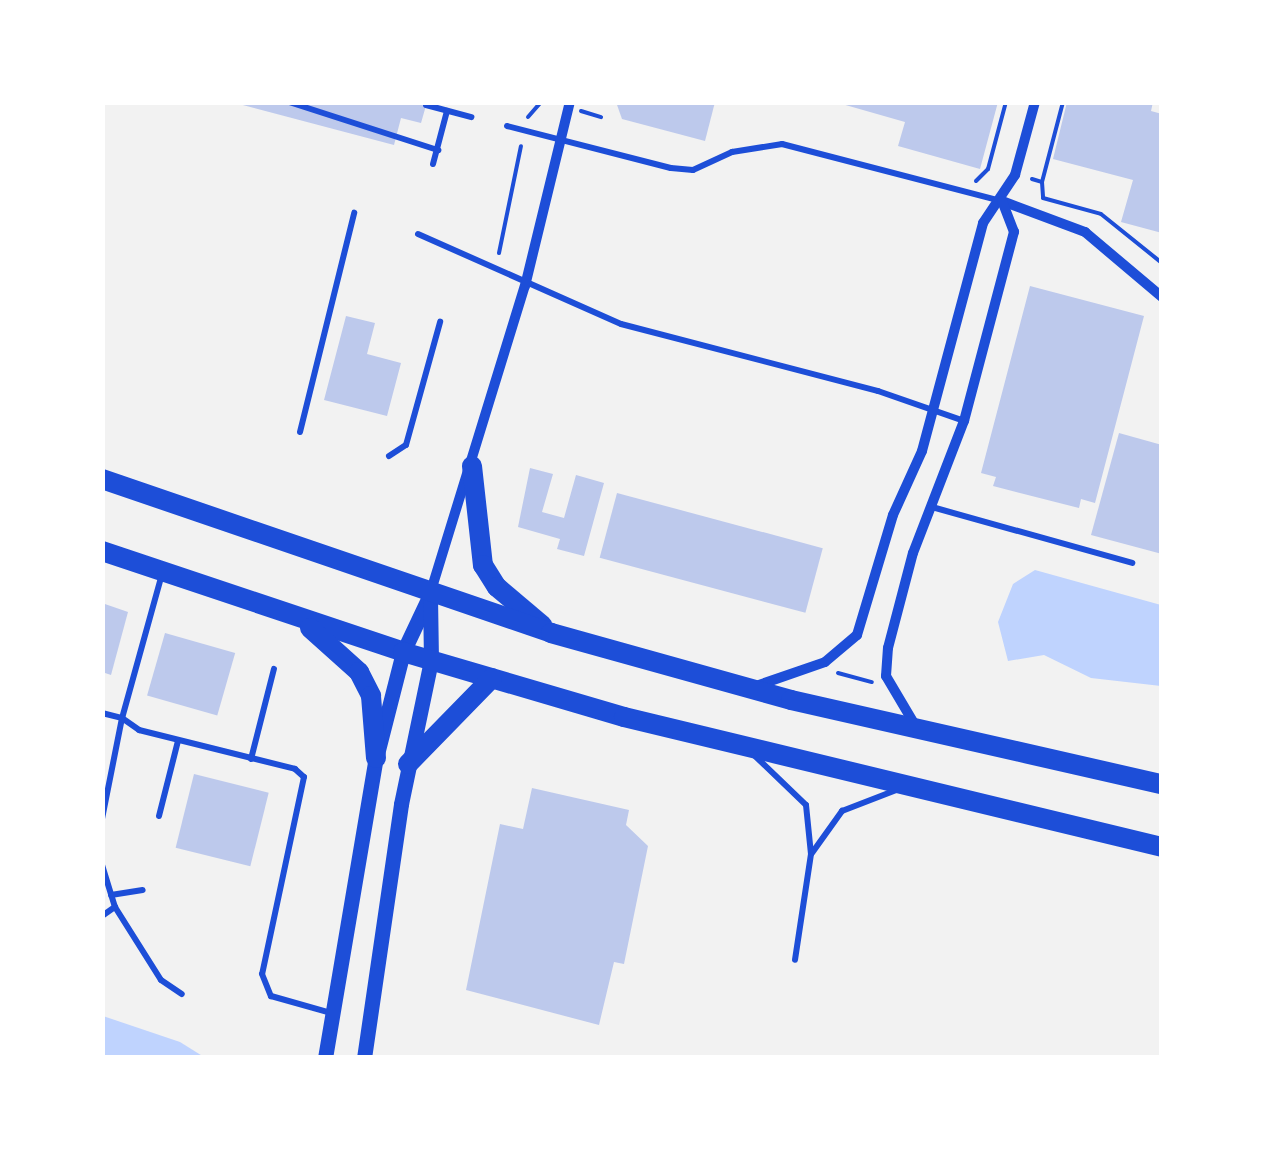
<!DOCTYPE html>
<style>
body{margin:0}
#map{position:relative;width:1264px;height:1160px;overflow:hidden;background:#f2f2f2;font-family:"Zilla Slab",serif}
div>[style]{position:absolute}
.water>*{inset:0;background:#bfd3fe}
.building>*{inset:0;background:#bdc9ec;transform-origin:0 0}
.path>*{height:4px;margin:-2px;padding:0 2px;transform-origin:2px;border-radius:2px;background:#1d4ed8}
.service>*{height:6px;margin:-3px;padding:0 3px;transform-origin:3px;border-radius:3px;background:#1d4ed8}
.minor>*{height:10px;margin:-5px;padding:0 5px;transform-origin:5px;border-radius:5px;background:#1d4ed8}
.tertiary>*{height:15px;margin:-7.5px;padding:0 7.5px;transform-origin:7.5px;border-radius:7.5px;background:#1d4ed8}
.trunk>*{height:20px;margin:-10px;padding:0 10px;transform-origin:10px;border-radius:10px;background:#1d4ed8}
span{translate:-50% -50%;white-space:nowrap;text-align:center;line-height:1.15;-webkit-text-stroke:8px #fff;paint-order:stroke}
.frame{position:absolute;inset:0;border:105px solid #fff;pointer-events:none}
</style>
<div id="map">
<div class="water">
<i style="clip-path:polygon(1035px 570px,1161px 605px,1161px 686px,1091px 678px,1044px 655px,1008px 661px,998px 622px,1013px 584px)"></i>
<i style="clip-path:polygon(103px 1016px,180px 1042px,204px 1057px,103px 1057px)"></i>
</div>
<div class="building">
<i style="clip-path:polygon(427px 102px,421px 123px,401px 118px,394px 145px,239px 104px)"></i>
<i style="clip-path:polygon(616px 102px,715px 102px,705px 141px,622px 119px)"></i>
<i style="clip-path:polygon(835px 102px,998px 102px,980px 169px,898px 146px,905px 122px)"></i>
<i style="clip-path:polygon(1067px 102px,1153px 102px,1151px 111px,1162px 114px,1162px 233px,1121px 222px,1133px 180px,1053px 159px)"></i>
<i style="clip-path:polygon(1030px 286px,1144px 316px,1095px 503px,1081px 499px,1079px 508px,993px 486px,996px 477px,981px 473px)"></i>
<i style="clip-path:polygon(346px 316px,375px 323px,367px 354px,401px 363px,387px 416px,324px 400px)"></i>
<i style="clip-path:polygon(1119px 433px,1162px 445px,1162px 554px,1091px 535px)"></i>
<i style="clip-path:polygon(530px 468px,553px 474px,542px 512px,564px 518px,576px 475px,604px 483px,584px 556px,557px 549px,560px 539px,518px 527px)"></i>
<i style="left:617px;top:493px;width:213px;height:67px;rotate:15deg"></i>
<i style="clip-path:polygon(102px 603px,128px 612px,111px 675px,102px 672px)"></i>
<i style="left:165px;top:633px;width:73px;height:65px;rotate:16deg"></i>
<i style="left:194px;top:774px;width:77px;height:76px;rotate:14deg"></i>
<i style="clip-path:polygon(532px 788px,629px 810px,626px 825px,648px 846px,624px 964px,614px 962px,599px 1025px,466px 990px,500px 824px,523px 829px)"></i>
</div>
<div class="path">
<i style="left:581px;top:111px;width:21px;rotate:17deg"></i>
<i style="left:528px;top:117px;width:20px;rotate:-49deg"></i>
<i style="left:1032px;top:179px;width:10px;rotate:17deg"></i>
<i style="left:1042px;top:182px;width:16px;rotate:86deg"></i>
<i style="left:1043px;top:198px;width:60px;rotate:15.4deg"></i>
<i style="left:1101px;top:214px;width:78px;rotate:38.8deg"></i>
<i style="left:976px;top:181px;width:17px;rotate:-45deg"></i>
<i style="left:988px;top:169px;width:69px;rotate:-75deg"></i>
<i style="left:1042px;top:182px;width:83px;rotate:-75.3deg"></i>
<i style="left:499px;top:253px;width:109px;rotate:-78.4deg"></i>
<i style="left:838px;top:673px;width:35px;rotate:15deg"></i>
</div>
<div class="service">
<i style="left:289px;top:102px;width:157px;rotate:17.9deg"></i>
<i style="left:426px;top:105px;width:47px;rotate:14.9deg"></i>
<i style="left:507px;top:126px;width:169px;rotate:14.4deg"></i>
<i style="left:671px;top:168px;width:22px;rotate:5deg"></i>
<i style="left:693px;top:170px;width:43px;rotate:-24.8deg"></i>
<i style="left:732px;top:152px;width:51px;rotate:-9.1deg"></i>
<i style="left:782px;top:144px;width:226px;rotate:14.6deg"></i>
<i style="left:433px;top:164px;width:55px;rotate:-75.2deg"></i>
<i style="left:418px;top:234px;width:222px;rotate:23.9deg"></i>
<i style="left:621px;top:324px;width:266px;rotate:14.6deg"></i>
<i style="left:878px;top:391px;width:91px;rotate:19.2deg"></i>
<i style="left:300px;top:432px;width:226px;rotate:-76.1deg"></i>
<i style="left:389px;top:456px;width:20px;rotate:-33deg"></i>
<i style="left:406px;top:445px;width:128px;rotate:-74.5deg"></i>
<i style="left:932px;top:507px;width:208px;rotate:15.6deg"></i>
<i style="left:162px;top:574px;width:149px;rotate:105.5deg"></i>
<i style="left:122px;top:718px;width:21px;rotate:35deg"></i>
<i style="left:139px;top:730px;width:161px;rotate:14deg"></i>
<i style="left:295px;top:769px;width:12px;rotate:42deg"></i>
<i style="left:304px;top:777px;width:201px;rotate:102deg"></i>
<i style="left:262px;top:974px;width:24px;rotate:68deg"></i>
<i style="left:271px;top:996px;width:62px;rotate:15.8deg"></i>
<i style="left:102px;top:713px;width:21px;rotate:14deg"></i>
<i style="left:122px;top:718px;width:103px;rotate:101.2deg"></i>
<i style="left:754px;top:755px;width:72px;rotate:43.9deg"></i>
<i style="left:806px;top:805px;width:49px;rotate:84.2deg"></i>
<i style="left:811px;top:854px;width:107px;rotate:98.6deg"></i>
<i style="left:251px;top:759px;width:93px;rotate:-75.7deg"></i>
<i style="left:159px;top:816px;width:77px;rotate:-75.8deg"></i>
<i style="left:812px;top:853px;width:52px;rotate:-54.5deg"></i>
<i style="left:842px;top:811px;width:61px;rotate:-21.1deg"></i>
<i style="left:102px;top:865px;width:44px;rotate:72.8deg"></i>
<i style="left:115px;top:907px;width:86px;rotate:57.8deg"></i>
<i style="left:161px;top:980px;width:25px;rotate:34deg"></i>
<i style="left:111px;top:895px;width:32px;rotate:-9deg"></i>
<i style="left:102px;top:916px;width:16px;rotate:-35deg"></i>
</div>
<div class="minor">
<i style="left:1002px;top:201px;width:89px;rotate:20.5deg"></i>
<i style="left:1085px;top:232px;width:101px;rotate:40.2deg"></i>
<i style="left:430px;top:594px;width:322px;rotate:-72.9deg"></i>
<i style="left:525px;top:286px;width:189px;rotate:-76.3deg"></i>
<i style="left:753px;top:687px;width:76px;rotate:-19.1deg"></i>
<i style="left:825px;top:662px;width:42px;rotate:-40.2deg"></i>
<i style="left:857px;top:635px;width:125px;rotate:-73.3deg"></i>
<i style="left:893px;top:515px;width:70px;rotate:-65.6deg"></i>
<i style="left:922px;top:451px;width:236px;rotate:-75deg"></i>
<i style="left:983px;top:223px;width:58px;rotate:-56.3deg"></i>
<i style="left:1015px;top:175px;width:76px;rotate:-74.7deg"></i>
<i style="left:915px;top:725px;width:57px;rotate:-120.6deg"></i>
<i style="left:886px;top:676px;width:28px;rotate:-86deg"></i>
<i style="left:888px;top:648px;width:98px;rotate:-75.3deg"></i>
<i style="left:913px;top:553px;width:142px;rotate:-68.9deg"></i>
<i style="left:964px;top:421px;width:196px;rotate:-75.2deg"></i>
<i style="left:1014px;top:232px;width:33px;rotate:-111deg"></i>
</div>
<div class="tertiary">
<i style="left:325px;top:1058px;width:304px;rotate:-80.4deg"></i>
<i style="left:376px;top:758px;width:109px;rotate:-75.7deg"></i>
<i style="left:403px;top:652px;width:63px;rotate:-64.7deg"></i>
<i style="left:364px;top:1058px;width:257px;rotate:-81.7deg"></i>
<i style="left:401px;top:804px;width:147px;rotate:-78.2deg"></i>
<i style="left:431px;top:660px;width:61px;rotate:-90.9deg"></i>
</div>
<div class="trunk">
<i style="left:472px;top:466px;width:100px;rotate:83.7deg"></i>
<i style="left:483px;top:565px;width:26px;rotate:58deg"></i>
<i style="left:497px;top:587px;width:59px;rotate:40.2deg"></i>
<i style="left:102px;top:479px;width:475px;rotate:18.9deg"></i>
<i style="left:551px;top:633px;width:249px;rotate:15.6deg"></i>
<i style="left:791px;top:700px;width:380px;rotate:12.8deg"></i>
<i style="left:102px;top:551px;width:317px;rotate:18.5deg"></i>
<i style="left:403px;top:652px;width:230px;rotate:16.4deg"></i>
<i style="left:624px;top:717px;width:553px;rotate:13.58deg"></i>
<i style="left:310px;top:628px;width:66px;rotate:41.9deg"></i>
<i style="left:359px;top:672px;width:27px;rotate:63deg"></i>
<i style="left:371px;top:696px;width:62px;rotate:85.4deg"></i>
<i style="left:408px;top:764px;width:120px;rotate:-45.7deg"></i>
</div>
<div class="frame"></div>
</div>
